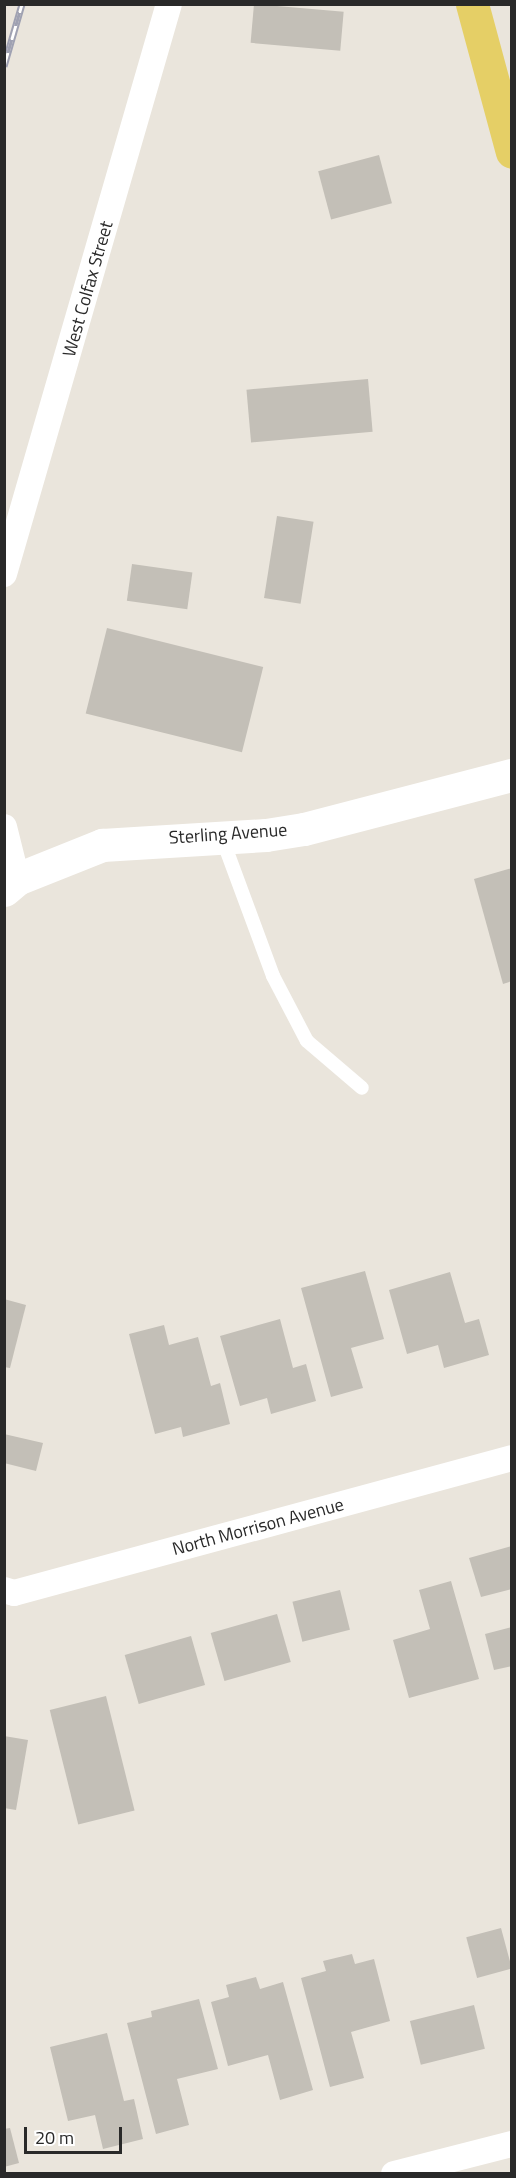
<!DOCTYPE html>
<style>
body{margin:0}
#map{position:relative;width:516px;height:2178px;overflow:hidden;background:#eae5dc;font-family:"Titillium Web",sans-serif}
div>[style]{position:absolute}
.building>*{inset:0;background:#c3bfb7;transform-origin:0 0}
.lane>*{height:14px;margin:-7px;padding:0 7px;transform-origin:7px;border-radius:7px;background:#fff}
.street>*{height:26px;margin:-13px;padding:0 13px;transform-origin:13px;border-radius:13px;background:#fff}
.secondary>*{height:33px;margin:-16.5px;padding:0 16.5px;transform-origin:16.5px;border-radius:16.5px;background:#fff}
.primary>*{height:33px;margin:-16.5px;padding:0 16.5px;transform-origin:16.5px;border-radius:16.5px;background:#e5cf66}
.rail>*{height:7px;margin-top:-3.5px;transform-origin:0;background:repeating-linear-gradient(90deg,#fff 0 14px,#9fa1b2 0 28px);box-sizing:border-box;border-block:2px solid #9fa1b2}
span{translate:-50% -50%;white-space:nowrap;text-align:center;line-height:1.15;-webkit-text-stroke:6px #fff;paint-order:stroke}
.street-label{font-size:18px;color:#292929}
.frame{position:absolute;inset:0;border:6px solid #292929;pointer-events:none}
.scale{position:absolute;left:24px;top:2127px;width:98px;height:27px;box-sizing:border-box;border:3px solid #292929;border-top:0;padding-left:8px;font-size:18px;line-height:21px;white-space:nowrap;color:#292929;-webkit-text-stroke:4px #fff;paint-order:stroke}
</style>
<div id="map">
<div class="building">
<i style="left:254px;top:4px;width:90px;height:39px;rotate:5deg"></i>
<i style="left:379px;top:155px;width:50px;height:63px;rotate:75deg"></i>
<i style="left:368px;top:379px;width:53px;height:122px;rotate:85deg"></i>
<i style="left:277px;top:516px;width:37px;height:83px;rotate:9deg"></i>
<i style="left:132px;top:564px;width:61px;height:37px;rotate:8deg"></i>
<i style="left:107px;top:628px;width:161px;height:88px;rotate:14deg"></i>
<i style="clip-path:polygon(512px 868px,512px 981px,503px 984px,474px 879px)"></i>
<i style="clip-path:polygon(365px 1271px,384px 1339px,351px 1348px,363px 1388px,331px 1397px,301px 1288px)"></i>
<i style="clip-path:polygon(450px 1272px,465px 1323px,479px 1319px,489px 1355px,444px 1368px,438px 1345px,407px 1354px,389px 1290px)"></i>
<i style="clip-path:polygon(4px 1299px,26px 1305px,10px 1368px,4px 1367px)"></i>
<i style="clip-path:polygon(280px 1319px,293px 1368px,306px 1364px,316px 1401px,271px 1414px,267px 1398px,240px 1406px,220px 1336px)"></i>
<i style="clip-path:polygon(164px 1325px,169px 1345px,198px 1337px,211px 1386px,220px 1383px,230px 1424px,183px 1437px,181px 1427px,155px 1434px,129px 1334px)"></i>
<i style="clip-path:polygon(4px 1434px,43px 1443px,36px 1471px,4px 1463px)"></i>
<i style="clip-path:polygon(512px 1546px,512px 1589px,481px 1597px,469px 1558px)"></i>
<i style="clip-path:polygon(451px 1581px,479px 1679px,409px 1698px,393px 1640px,430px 1629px,419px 1590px)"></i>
<i style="left:340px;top:1590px;width:41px;height:49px;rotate:76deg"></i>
<i style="left:277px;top:1614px;width:50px;height:69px;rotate:74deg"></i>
<i style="clip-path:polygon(512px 1627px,512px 1666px,494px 1670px,485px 1634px)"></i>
<i style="left:191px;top:1636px;width:51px;height:69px;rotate:74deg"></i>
<i style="left:106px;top:1696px;width:118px;height:58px;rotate:76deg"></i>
<i style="clip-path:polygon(4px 1736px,28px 1740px,16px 1810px,4px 1808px)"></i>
<i style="left:501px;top:1928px;width:42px;height:36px;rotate:75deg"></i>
<i style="clip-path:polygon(352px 1954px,355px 1964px,374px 1959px,390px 2021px,351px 2032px,364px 2078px,330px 2087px,301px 1978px,326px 1971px,323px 1961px)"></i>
<i style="clip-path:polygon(256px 1977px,260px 1989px,283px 1982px,313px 2090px,280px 2100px,268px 2055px,228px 2066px,211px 2002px,229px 1997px,226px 1985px)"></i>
<i style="clip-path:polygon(199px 1999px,218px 2069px,177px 2079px,189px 2125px,156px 2134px,127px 2023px,152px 2017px,151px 2011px)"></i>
<i style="left:474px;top:2005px;width:45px;height:66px;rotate:76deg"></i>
<i style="clip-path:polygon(107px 2033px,124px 2101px,134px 2099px,143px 2139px,103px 2149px,95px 2115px,68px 2121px,50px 2047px)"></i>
<i style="clip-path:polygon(10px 2128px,19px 2163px,4px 2167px,4px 2129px)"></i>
</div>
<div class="lane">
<i style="left:222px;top:838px;width:147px;rotate:69.7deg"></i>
<i style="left:273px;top:976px;width:73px;rotate:62.4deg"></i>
<i style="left:307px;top:1041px;width:72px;rotate:40.5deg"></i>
</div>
<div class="street">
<i style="left:4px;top:574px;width:593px;rotate:-73.86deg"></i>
<i style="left:4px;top:827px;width:54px;rotate:76deg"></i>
<i style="left:4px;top:1590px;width:10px;rotate:17deg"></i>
<i style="left:14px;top:1593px;width:516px;rotate:-15.17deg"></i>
<i style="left:394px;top:2174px;width:122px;rotate:-14.3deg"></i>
</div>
<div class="secondary">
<i style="left:4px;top:890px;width:17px;rotate:-40deg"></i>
<i style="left:17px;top:879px;width:92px;rotate:-21.8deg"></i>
<i style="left:102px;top:845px;width:164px;rotate:-3.5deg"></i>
<i style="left:266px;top:835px;width:38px;rotate:-9deg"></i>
<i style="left:304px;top:829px;width:215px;rotate:-14.6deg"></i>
</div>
<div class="primary">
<i style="left:472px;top:4px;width:153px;rotate:74.9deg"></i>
</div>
<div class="rail">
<i style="left:4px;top:66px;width:65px;rotate:-73.8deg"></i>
</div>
<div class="street-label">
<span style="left:88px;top:289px;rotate:-74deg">West Colfax Street</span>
<span style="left:228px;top:834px;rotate:-4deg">Sterling Avenue</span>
<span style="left:258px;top:1527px;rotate:-15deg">North Morrison Avenue</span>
</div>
<div class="frame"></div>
<div class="scale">20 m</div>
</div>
